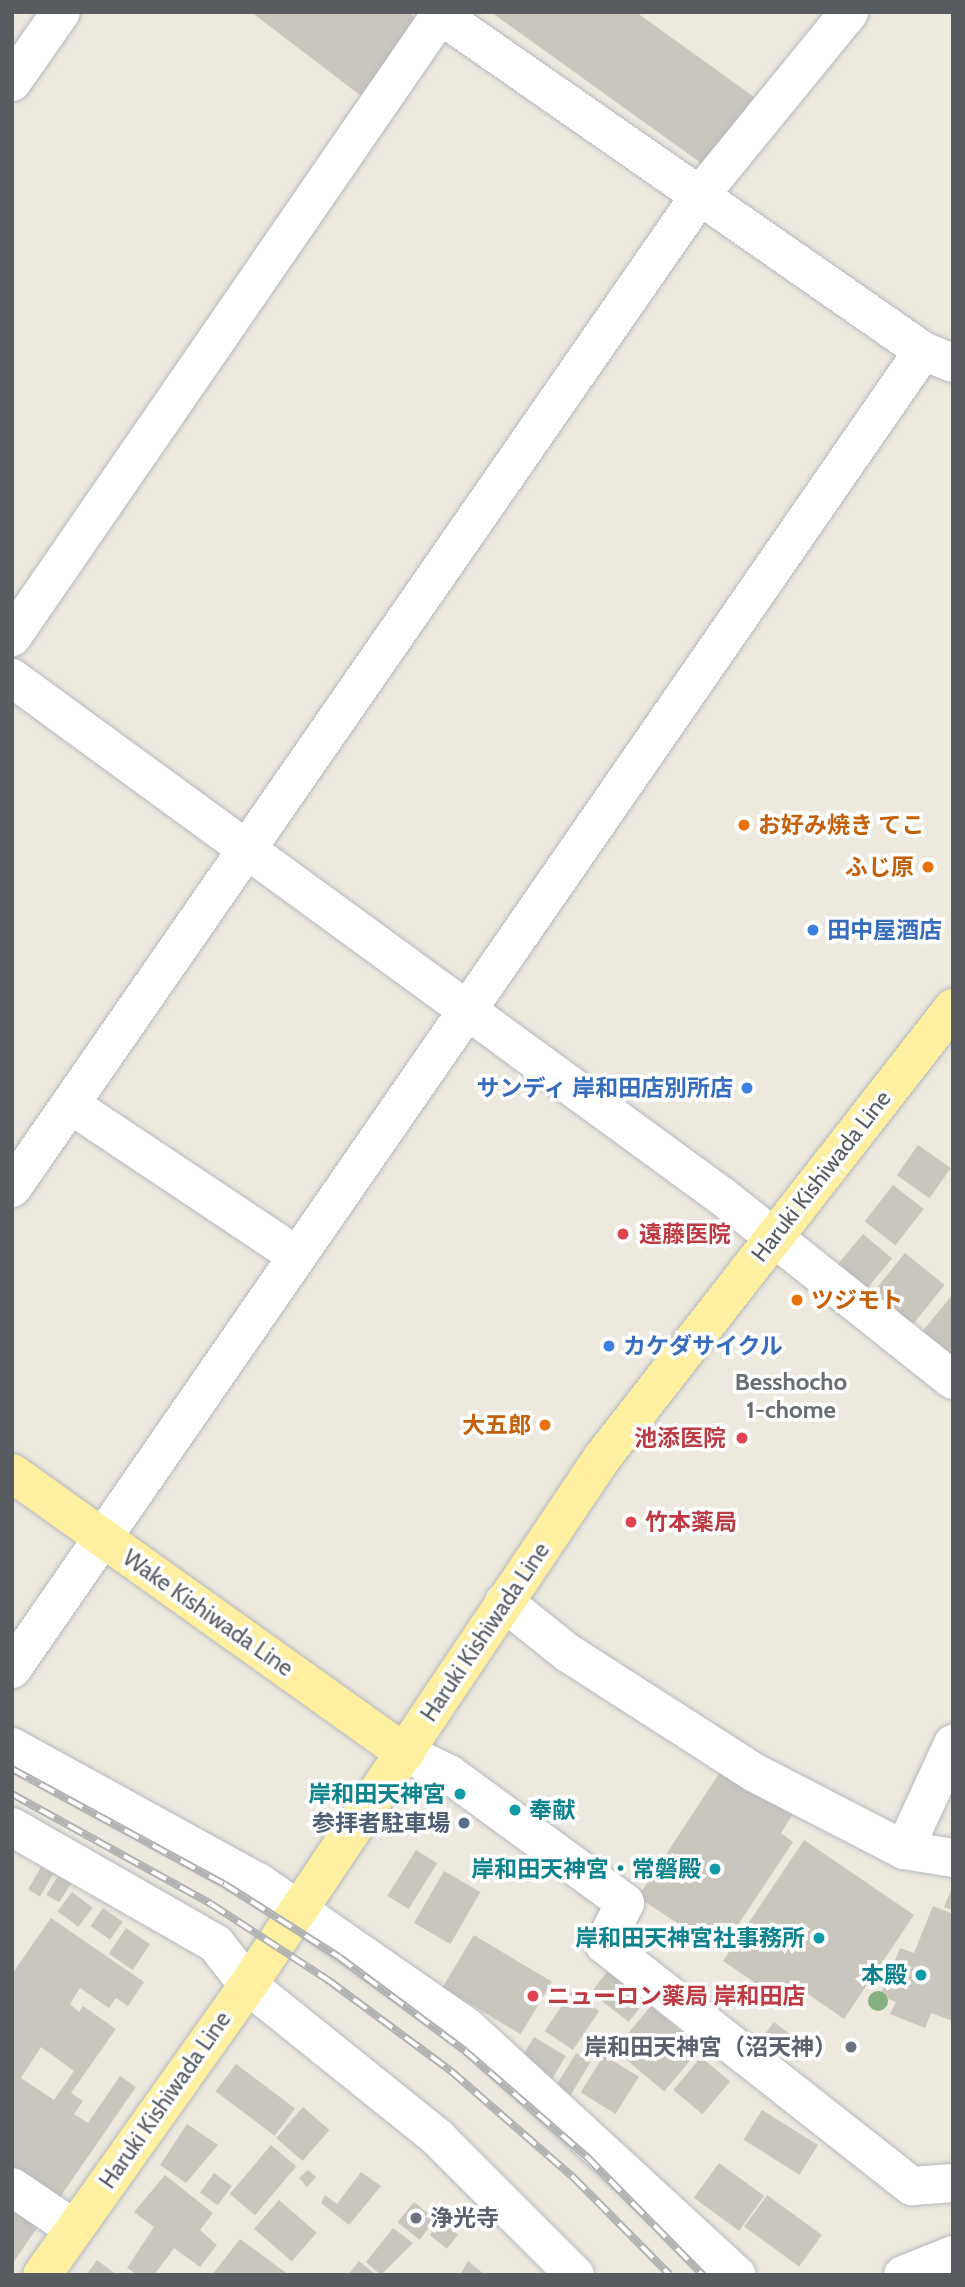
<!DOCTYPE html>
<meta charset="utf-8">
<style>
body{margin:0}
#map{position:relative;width:965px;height:2287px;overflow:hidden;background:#ede9df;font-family:Cabin,"Noto Sans JP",sans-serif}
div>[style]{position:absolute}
.building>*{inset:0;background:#c9c6be;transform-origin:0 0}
.roads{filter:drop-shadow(0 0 2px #b5b8bd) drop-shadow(0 0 2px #b5b8bd)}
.minor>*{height:38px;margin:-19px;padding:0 19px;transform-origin:19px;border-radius:19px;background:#fff}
.major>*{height:38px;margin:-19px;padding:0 19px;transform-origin:19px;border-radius:19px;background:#ffefa1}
.rail>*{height:8px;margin-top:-4px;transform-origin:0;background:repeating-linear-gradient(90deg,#fff 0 16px,#b1b2b2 0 32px);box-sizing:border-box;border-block:2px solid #b1b2b2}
.trees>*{width:20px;height:20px;margin:-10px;border-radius:50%;background:#84b17f}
.dots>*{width:19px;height:19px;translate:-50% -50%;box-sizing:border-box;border:4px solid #fff;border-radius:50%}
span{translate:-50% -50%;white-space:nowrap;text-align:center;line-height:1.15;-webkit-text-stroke:7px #fff;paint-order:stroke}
.food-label{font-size:23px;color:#c56008;font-weight:700}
.left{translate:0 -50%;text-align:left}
.right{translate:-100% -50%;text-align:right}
.shop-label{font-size:23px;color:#366cbe;font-weight:700}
.street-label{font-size:23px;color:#585c61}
.health-label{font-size:23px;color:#be3a42;font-weight:700}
.culture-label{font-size:23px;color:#0d838f;font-weight:700}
.service-label{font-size:23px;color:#4e5e75;font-weight:700}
.worship-label{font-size:23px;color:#5b616d;font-weight:700}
.neighbourhood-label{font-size:24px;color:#696e73;font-weight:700}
.frame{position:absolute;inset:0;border:14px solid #585c61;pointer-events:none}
</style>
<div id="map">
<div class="building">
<i style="clip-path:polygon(251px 12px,411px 12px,419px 31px,369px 102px)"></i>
<i style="clip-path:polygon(491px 12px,636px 12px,754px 97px,705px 166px)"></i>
<i style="left:918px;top:1145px;width:40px;height:37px;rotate:35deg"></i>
<i style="left:893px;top:1185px;width:39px;height:46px;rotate:38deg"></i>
<i style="left:863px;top:1234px;width:38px;height:46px;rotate:40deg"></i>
<i style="left:905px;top:1253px;width:51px;height:53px;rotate:39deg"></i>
<i style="clip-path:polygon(953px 1294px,953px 1360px,921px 1333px)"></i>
<i style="clip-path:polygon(724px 1766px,794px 1812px,781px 1833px,793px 1842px,720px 1952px,638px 1897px)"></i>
<i style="clip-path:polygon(804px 1840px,914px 1915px,844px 2019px,805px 1992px,794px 2009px,723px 1961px)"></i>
<i style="left:416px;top:1850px;width:25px;height:54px;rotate:32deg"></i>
<i style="left:41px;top:1867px;width:14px;height:26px;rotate:30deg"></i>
<i style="left:444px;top:1871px;width:42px;height:60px;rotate:30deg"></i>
<i style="left:58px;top:1876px;width:15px;height:22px;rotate:32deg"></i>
<i style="clip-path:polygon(953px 1885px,953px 1910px,944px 1907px)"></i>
<i style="left:72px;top:1892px;width:26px;height:24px;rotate:37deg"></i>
<i style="clip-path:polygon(933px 1906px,953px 1914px,953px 2021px,931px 2013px,925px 2028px,890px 2014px,896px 2002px,880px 1996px,900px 1948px,914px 1953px)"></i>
<i style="left:103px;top:1908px;width:24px;height:22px;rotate:35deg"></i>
<i style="clip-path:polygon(evenodd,51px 1918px,144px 1982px,128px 2006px,116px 1998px,109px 2008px,80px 1988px,70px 2004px,79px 2012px,83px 2006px,116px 2029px,71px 2093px,83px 2101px,74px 2114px,88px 2123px,120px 2076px,136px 2087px,56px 2203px,12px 2179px,12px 1974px,51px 1918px,41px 2047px,74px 2071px,54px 2100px,21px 2078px,41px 2047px)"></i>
<i style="left:126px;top:1928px;width:29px;height:31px;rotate:34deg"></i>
<i style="left:474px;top:1935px;width:91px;height:61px;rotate:31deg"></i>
<i style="left:610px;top:1968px;width:48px;height:31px;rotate:38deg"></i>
<i style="left:571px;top:1992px;width:34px;height:47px;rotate:34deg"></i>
<i style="left:651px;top:2006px;width:65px;height:57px;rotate:40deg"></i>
<i style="left:774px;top:2022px;width:43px;height:18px;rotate:37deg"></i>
<i style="left:534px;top:2037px;width:37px;height:30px;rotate:31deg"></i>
<i style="left:576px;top:2053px;width:17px;height:46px;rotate:31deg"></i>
<i style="left:604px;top:2055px;width:41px;height:44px;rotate:32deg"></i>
<i style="left:701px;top:2057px;width:38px;height:43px;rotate:40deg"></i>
<i style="left:236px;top:2064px;width:74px;height:34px;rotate:37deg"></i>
<i style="left:303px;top:2107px;width:35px;height:41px;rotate:41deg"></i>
<i style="left:762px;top:2110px;width:66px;height:35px;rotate:32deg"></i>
<i style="clip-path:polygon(187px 2124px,218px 2145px,186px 2183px,160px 2165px)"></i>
<i style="left:271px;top:2145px;width:33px;height:64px;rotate:40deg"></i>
<i style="left:719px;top:2163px;width:56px;height:43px;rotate:36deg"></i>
<i style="clip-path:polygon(308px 2170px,316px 2177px,307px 2187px,299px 2178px)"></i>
<i style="clip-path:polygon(361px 2172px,381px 2186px,349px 2225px,321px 2203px,325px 2195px,337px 2204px)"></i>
<i style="left:214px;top:2173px;width:22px;height:24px;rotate:36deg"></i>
<i style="clip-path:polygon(165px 2175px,213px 2213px,200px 2230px,217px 2245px,200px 2267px,174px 2248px,154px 2275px,138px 2275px,127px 2268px,154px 2227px,134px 2212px)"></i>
<i style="left:767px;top:2195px;width:68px;height:39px;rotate:36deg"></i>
<i style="clip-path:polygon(12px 2196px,44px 2218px,12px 2264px)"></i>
<i style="left:279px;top:2200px;width:50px;height:38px;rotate:41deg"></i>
<i style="left:414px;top:2202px;width:28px;height:26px;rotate:39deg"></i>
<i style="left:441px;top:2221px;width:22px;height:18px;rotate:39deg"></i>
<i style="clip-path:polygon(393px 2228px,413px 2243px,381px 2275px,366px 2262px)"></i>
<i style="clip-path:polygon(240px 2239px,289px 2275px,212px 2275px)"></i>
<i style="clip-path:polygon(97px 2260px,117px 2275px,86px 2275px)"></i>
<i style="clip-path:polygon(359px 2261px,376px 2275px,348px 2275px)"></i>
<i style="clip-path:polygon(468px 2261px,485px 2275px,460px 2275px)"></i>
</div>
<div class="roads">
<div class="minor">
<i style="left:436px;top:12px;width:593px;rotate:34.84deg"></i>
<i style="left:923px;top:351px;width:32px;rotate:22deg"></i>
<i style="left:12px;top:82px;width:85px;rotate:-55deg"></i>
<i style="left:12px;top:637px;width:759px;rotate:-55.47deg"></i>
<i style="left:12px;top:678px;width:880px;rotate:36.13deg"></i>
<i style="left:723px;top:1197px;width:294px;rotate:38.5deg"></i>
<i style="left:71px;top:1105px;width:272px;rotate:33.7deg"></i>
<i style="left:12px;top:1188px;width:1208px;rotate:-55.28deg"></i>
<i style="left:700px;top:195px;width:236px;rotate:-50.8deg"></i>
<i style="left:504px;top:1602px;width:82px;rotate:38.6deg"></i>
<i style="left:568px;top:1653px;width:222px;rotate:32.7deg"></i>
<i style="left:755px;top:1773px;width:168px;rotate:27.3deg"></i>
<i style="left:904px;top:1850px;width:50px;rotate:9.3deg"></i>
<i style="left:12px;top:1669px;width:1602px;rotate:-55.35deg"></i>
<i style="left:12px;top:1747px;width:281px;rotate:28.8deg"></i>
<i style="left:258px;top:1882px;width:256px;rotate:34.8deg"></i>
<i style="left:468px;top:2028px;width:365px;rotate:42.6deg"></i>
<i style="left:405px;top:1753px;width:49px;rotate:25.5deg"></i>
<i style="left:449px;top:1774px;width:218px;rotate:36.2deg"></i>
<i style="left:625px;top:1903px;width:46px;rotate:117.1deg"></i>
<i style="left:604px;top:1944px;width:392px;rotate:38.2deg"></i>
<i style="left:912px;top:2186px;width:41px;rotate:-4.2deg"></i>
<i style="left:12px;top:1827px;width:235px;rotate:29.8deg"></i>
<i style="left:216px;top:1944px;width:52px;rotate:52deg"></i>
<i style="left:248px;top:1985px;width:244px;rotate:38.8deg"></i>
<i style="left:438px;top:2138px;width:194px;rotate:45deg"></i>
<i style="left:904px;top:1850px;width:117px;rotate:-65.2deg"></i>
<i style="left:12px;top:2187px;width:75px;rotate:34.1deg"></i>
<i style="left:903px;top:2275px;width:54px;rotate:-21.8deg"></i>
</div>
<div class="major">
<i style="left:12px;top:1473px;width:483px;rotate:35.5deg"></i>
<i style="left:42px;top:2275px;width:356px;rotate:-54.6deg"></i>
<i style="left:248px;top:1985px;width:635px;rotate:-56.11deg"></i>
<i style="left:602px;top:1458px;width:571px;rotate:-52.05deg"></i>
</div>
</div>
<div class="rail">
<i style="left:12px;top:1769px;width:241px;rotate:28.5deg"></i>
<i style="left:224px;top:1884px;width:136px;rotate:32.4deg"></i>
<i style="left:339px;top:1957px;width:157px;rotate:36.7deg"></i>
<i style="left:465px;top:2051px;width:162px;rotate:41deg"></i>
<i style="left:587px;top:2157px;width:165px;rotate:45.5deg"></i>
<i style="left:12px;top:1794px;width:227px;rotate:28.9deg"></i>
<i style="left:211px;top:1904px;width:140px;rotate:33deg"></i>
<i style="left:328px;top:1980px;width:153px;rotate:36.5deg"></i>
<i style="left:451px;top:2071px;width:163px;rotate:41deg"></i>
<i style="left:574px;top:2178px;width:136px;rotate:45.3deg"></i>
</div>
<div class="trees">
<i style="left:878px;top:2001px"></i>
</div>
<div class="dots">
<i style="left:744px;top:825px;background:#e8710a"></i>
<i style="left:928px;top:867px;background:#e8710a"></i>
<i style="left:813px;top:930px;background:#3f7fe0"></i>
<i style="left:747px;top:1088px;background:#3f7fe0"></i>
<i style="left:623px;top:1234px;background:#e0444e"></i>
<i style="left:797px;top:1300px;background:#e8710a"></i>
<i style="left:609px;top:1346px;background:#3f7fe0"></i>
<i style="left:545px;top:1425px;background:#e8710a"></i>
<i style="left:742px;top:1438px;background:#e0444e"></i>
<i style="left:631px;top:1522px;background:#e0444e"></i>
<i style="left:460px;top:1794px;background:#0f9aa8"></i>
<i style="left:515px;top:1810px;background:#0f9aa8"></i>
<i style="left:464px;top:1823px;background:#5c6f8a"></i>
<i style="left:715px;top:1869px;background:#0f9aa8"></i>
<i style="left:819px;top:1938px;background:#0f9aa8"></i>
<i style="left:921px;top:1975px;background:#0f9aa8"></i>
<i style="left:533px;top:1996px;background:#e0444e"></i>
<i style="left:851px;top:2047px;background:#6b7280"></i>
<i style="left:416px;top:2218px;background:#6b7280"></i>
</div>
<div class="food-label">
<span class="left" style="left:758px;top:825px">お好み焼き てこ</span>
<span class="right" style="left:914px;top:867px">ふじ原</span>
<span class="left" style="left:811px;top:1300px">ツジモト</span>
<span class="right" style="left:531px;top:1425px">大五郎</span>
</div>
<div class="shop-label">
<span class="left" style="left:827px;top:930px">田中屋酒店</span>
<span class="right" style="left:733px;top:1088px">サンディ 岸和田店別所店</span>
<span class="left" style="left:623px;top:1346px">カケダサイクル</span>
</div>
<div class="street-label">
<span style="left:821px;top:1176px;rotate:-52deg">Haruki Kishiwada Line</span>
<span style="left:208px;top:1613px;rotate:35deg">Wake Kishiwada Line</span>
<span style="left:485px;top:1632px;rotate:-56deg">Haruki Kishiwada Line</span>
<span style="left:165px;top:2100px;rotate:-55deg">Haruki Kishiwada Line</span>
</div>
<div class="health-label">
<span class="left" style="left:639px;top:1234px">遠藤医院</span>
<span class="right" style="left:726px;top:1438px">池添医院</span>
<span class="left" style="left:645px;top:1522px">竹本薬局</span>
<span class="left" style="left:547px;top:1996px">ニューロン薬局 岸和田店</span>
</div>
<div class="culture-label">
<span class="right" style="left:446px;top:1794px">岸和田天神宮</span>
<span class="left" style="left:529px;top:1810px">奉献</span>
<span class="right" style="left:701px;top:1869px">岸和田天神宮・常磐殿</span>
<span class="right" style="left:805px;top:1938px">岸和田天神宮社事務所</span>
<span class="right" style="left:907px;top:1975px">本殿</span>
</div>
<div class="service-label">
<span class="right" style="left:450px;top:1823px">参拝者駐車場</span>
</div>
<div class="worship-label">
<span class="right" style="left:837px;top:2047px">岸和田天神宮（沼天神）</span>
<span class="left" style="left:430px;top:2218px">浄光寺</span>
</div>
<div class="neighbourhood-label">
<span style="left:791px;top:1396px">Besshocho<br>1-chome</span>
</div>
<div class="frame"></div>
</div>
